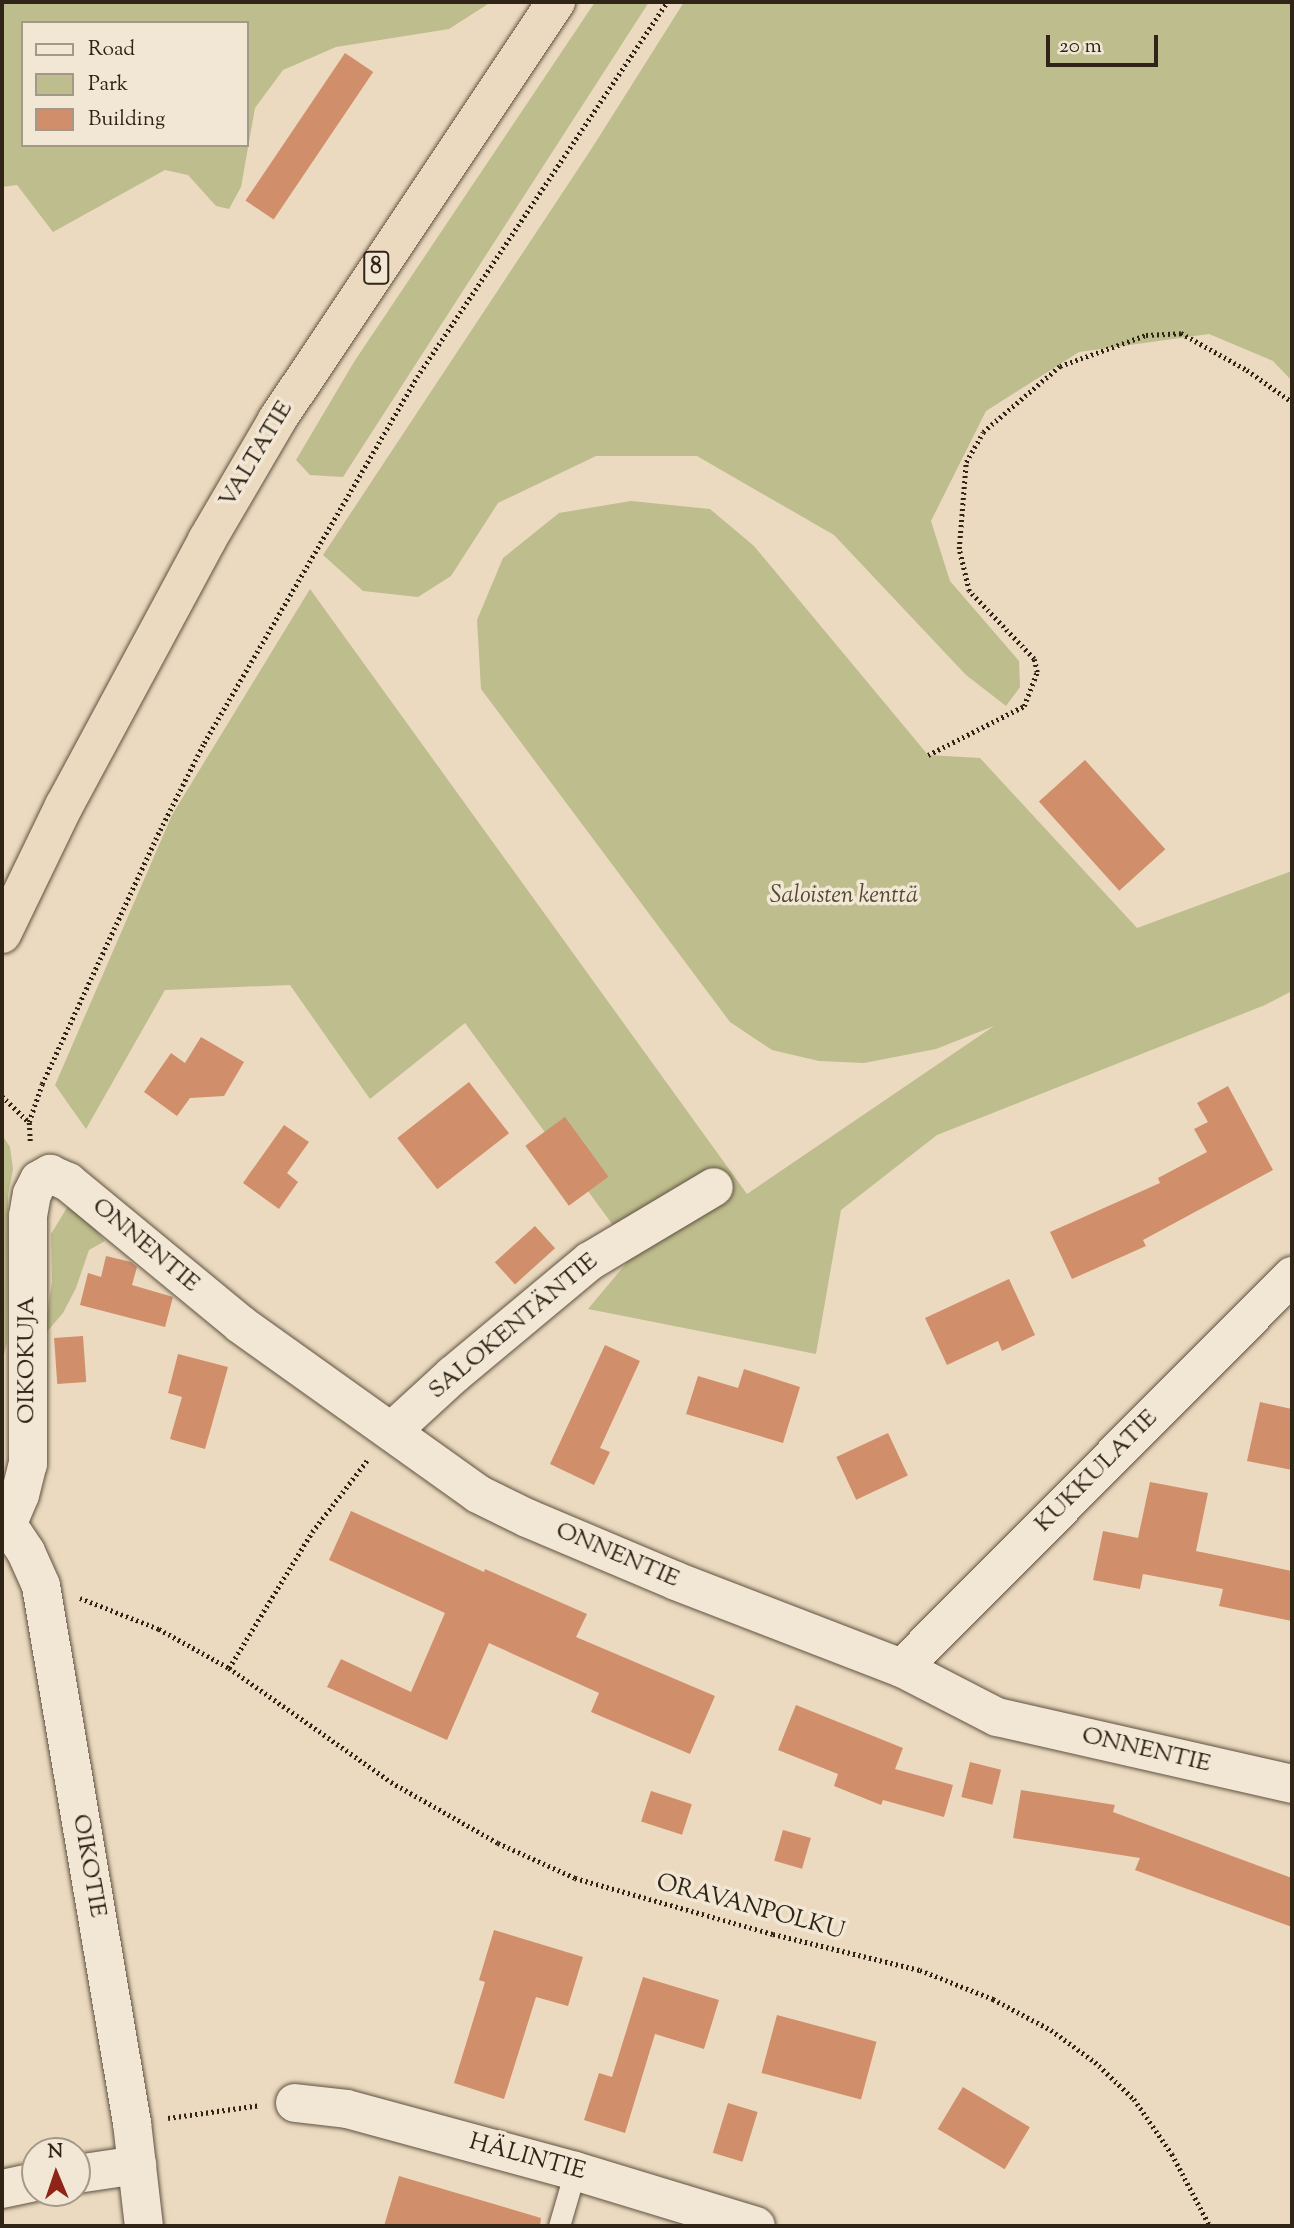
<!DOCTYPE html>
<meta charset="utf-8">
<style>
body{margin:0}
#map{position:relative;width:1294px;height:2228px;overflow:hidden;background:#ebdabf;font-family:"Sorts Mill Goudy",serif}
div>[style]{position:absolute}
.green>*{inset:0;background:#bebd8d}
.building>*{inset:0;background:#d08e6b;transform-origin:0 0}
.path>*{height:4.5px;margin-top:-2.25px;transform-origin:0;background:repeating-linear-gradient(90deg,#302417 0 2px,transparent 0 5.5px)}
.roads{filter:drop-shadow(0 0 2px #5f5241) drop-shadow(0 0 2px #5f5241)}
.lane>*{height:21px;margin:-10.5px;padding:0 10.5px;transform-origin:10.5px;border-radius:10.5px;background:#f2e7d5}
.street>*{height:38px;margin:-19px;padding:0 19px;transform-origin:19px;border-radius:19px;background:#f2e7d5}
.highway>*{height:38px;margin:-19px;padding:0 19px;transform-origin:19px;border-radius:19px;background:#ebdabf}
span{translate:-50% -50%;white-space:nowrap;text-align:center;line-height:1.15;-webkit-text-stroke:7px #f2e7d5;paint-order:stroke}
.shield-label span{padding:2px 5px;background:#f2e7d5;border:2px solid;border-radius:5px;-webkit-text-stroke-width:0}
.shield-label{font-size:23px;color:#302417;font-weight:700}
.street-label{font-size:24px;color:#302417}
.park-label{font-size:24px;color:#544a34;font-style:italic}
.frame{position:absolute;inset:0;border:4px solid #302417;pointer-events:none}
.legend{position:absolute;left:21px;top:21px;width:228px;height:126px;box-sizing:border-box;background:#f2e7d5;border:2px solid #a49989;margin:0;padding:9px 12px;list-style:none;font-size:21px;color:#302417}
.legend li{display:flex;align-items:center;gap:14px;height:35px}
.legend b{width:35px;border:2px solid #a49989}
.north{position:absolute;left:21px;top:2137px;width:70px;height:70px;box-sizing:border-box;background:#f2e7d5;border:2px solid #a49989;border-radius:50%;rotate:358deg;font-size:19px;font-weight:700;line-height:28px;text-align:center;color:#302417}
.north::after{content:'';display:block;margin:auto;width:24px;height:32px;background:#8f2418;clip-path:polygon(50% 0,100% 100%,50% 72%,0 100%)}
.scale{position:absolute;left:1046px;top:35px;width:112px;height:32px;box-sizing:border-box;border:4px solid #302417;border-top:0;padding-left:9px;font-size:21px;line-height:24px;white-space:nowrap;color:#302417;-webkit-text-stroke:5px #f2e7d5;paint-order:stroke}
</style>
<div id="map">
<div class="green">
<i style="clip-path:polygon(evenodd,2px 2px,491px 2px,449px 29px,336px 47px,283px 70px,255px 108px,241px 187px,229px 209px,216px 206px,188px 175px,165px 170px,53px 232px,17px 185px,2px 187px,2px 2px,23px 23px,247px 23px,247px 145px,23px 145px,23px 23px)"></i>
<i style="clip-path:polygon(595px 2px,649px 2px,343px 477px,310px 475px,296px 460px,354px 362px)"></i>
<i style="clip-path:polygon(684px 2px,1292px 2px,1292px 381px,1273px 361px,1209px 334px,1079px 352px,986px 411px,931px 521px,950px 581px,1019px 661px,1020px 687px,1006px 706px,966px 675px,834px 535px,697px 456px,596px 456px,498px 503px,451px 576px,418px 597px,363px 591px,323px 555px,592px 148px)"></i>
<i style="clip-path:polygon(631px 501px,710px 509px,754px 546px,928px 755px,980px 758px,1137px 928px,1292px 871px,1292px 991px,1265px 1005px,937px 1135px,841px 1210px,816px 1354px,588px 1309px,634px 1254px,465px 1023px,370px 1099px,290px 985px,165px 990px,86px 1129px,55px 1085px,172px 815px,310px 589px,747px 1194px,994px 1026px,936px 1049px,864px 1063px,819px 1061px,772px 1050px,730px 1022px,481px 689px,477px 620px,503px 558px,559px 513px)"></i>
<i style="clip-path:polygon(2px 1135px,10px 1147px,13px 1169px,8px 1195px,7px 1342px,2px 1363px)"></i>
<i style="clip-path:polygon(68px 1206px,93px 1227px,105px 1241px,89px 1250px,76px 1288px,63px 1313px,44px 1335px,52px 1282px,51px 1234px)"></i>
</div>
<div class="building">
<i style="left:345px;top:53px;width:34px;height:178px;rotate:34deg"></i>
<i style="left:1085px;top:760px;width:120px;height:62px;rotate:48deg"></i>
<i style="clip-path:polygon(201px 1037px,244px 1062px,224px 1096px,190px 1098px,177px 1116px,144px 1092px,171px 1053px,185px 1063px)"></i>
<i style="left:469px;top:1082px;width:65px;height:91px;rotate:52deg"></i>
<i style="clip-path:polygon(1228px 1086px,1273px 1170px,1143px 1240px,1146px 1246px,1072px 1279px,1050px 1232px,1160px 1183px,1158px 1178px,1207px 1152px,1194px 1129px,1208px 1122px,1197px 1103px)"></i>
<i style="left:565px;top:1117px;width:74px;height:49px;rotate:54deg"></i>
<i style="clip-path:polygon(284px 1125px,309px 1142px,287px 1173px,298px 1182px,279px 1209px,243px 1183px)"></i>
<i style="left:535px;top:1226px;width:30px;height:54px;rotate:48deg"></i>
<i style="clip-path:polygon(106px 1256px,131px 1262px,137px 1267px,132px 1285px,173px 1297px,165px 1327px,80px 1305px,88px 1273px,101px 1277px)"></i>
<i style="clip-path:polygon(1009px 1279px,1035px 1335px,1002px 1351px,998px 1341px,947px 1365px,925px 1318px)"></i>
<i style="left:83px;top:1336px;width:46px;height:29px;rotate:86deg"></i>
<i style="clip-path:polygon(605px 1345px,640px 1361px,600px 1448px,610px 1452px,594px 1485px,550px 1464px)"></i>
<i style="clip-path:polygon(178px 1354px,228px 1367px,205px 1449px,170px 1439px,182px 1397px,168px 1393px)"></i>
<i style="clip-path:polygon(744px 1369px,800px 1387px,783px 1443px,686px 1414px,698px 1376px,738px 1388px)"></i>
<i style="clip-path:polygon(1260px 1402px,1292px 1409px,1292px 1470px,1247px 1461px)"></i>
<i style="left:888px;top:1433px;width:47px;height:57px;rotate:65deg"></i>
<i style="clip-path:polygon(1150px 1482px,1208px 1493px,1196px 1551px,1292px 1571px,1292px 1621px,1219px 1606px,1223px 1589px,1143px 1574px,1140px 1589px,1093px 1580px,1103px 1531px,1138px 1538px)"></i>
<i style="clip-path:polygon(351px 1511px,484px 1572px,485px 1569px,587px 1614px,576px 1637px,715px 1696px,690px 1754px,591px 1712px,599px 1693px,489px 1643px,447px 1740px,327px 1687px,341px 1659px,411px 1692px,445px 1613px,329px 1560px)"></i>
<i style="clip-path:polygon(796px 1705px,903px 1748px,895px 1769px,953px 1785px,944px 1817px,883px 1800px,881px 1805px,834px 1786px,838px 1774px,778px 1750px)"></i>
<i style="left:970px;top:1762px;width:32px;height:36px;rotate:14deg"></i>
<i style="clip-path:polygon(1021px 1790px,1115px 1805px,1113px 1812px,1292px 1878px,1292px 1927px,1135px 1870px,1140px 1858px,1013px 1838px)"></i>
<i style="left:651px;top:1791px;width:43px;height:32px;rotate:18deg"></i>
<i style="left:783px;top:1830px;width:29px;height:32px;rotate:16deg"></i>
<i style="clip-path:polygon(494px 1930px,583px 1957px,568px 2006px,536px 1997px,504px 2099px,454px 2083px,485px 1982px,479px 1980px)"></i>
<i style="clip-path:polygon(643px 1977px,719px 2000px,704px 2049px,655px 2034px,625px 2133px,584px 2120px,599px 2073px,612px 2077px)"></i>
<i style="left:777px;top:2015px;width:103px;height:60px;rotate:15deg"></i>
<i style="left:963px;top:2087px;width:78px;height:49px;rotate:31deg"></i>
<i style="left:728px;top:2103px;width:31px;height:52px;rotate:17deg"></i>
<i style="clip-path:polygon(399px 2176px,541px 2218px,540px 2226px,384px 2226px)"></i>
</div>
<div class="path">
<i style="left:928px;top:755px;width:108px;rotate:-27deg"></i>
<i style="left:1024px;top:706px;width:36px;rotate:-69deg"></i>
<i style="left:1037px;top:672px;width:13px;rotate:-103deg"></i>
<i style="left:1034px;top:659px;width:94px;rotate:-133.7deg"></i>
<i style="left:969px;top:591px;width:43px;rotate:-103.4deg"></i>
<i style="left:959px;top:549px;width:87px;rotate:-85.4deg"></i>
<i style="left:966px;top:462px;width:34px;rotate:-60deg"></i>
<i style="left:983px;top:432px;width:101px;rotate:-40.6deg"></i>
<i style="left:1060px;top:366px;width:91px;rotate:-19.8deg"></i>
<i style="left:1146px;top:335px;width:35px;rotate:-3deg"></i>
<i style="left:1181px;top:333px;width:76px;rotate:29.3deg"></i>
<i style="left:1247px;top:370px;width:55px;rotate:35.4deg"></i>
<i style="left:2px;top:1096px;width:37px;rotate:44deg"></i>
<i style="left:30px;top:1141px;width:19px;rotate:-93deg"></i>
<i style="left:29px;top:1122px;width:40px;rotate:-71.1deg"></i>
<i style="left:42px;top:1084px;width:280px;rotate:-65.1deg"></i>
<i style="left:160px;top:830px;width:97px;rotate:-63.2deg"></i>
<i style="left:204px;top:743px;width:423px;rotate:-59.8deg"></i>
<i style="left:417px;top:377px;width:451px;rotate:-56.3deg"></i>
<i style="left:80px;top:1598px;width:85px;rotate:21.4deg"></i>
<i style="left:159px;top:1629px;width:80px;rotate:29.1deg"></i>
<i style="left:229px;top:1668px;width:198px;rotate:35.1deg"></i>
<i style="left:391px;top:1782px;width:123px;rotate:29.7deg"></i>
<i style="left:498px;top:1843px;width:85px;rotate:24.4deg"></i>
<i style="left:575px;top:1878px;width:206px;rotate:15.8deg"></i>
<i style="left:773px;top:1934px;width:151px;rotate:13.8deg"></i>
<i style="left:920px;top:1970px;width:79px;rotate:21.7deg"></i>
<i style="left:993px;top:1999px;width:66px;rotate:28.1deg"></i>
<i style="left:1051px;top:2030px;width:54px;rotate:36deg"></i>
<i style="left:1095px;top:2062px;width:54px;rotate:43.5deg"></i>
<i style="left:1134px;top:2099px;width:67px;rotate:55.4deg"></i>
<i style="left:1172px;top:2154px;width:81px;rotate:62.2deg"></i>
<i style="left:229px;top:1668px;width:159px;rotate:-58.6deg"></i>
<i style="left:312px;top:1532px;width:92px;rotate:-52.5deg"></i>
<i style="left:168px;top:2118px;width:93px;rotate:-8deg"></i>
</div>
<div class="roads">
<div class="lane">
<i style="left:559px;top:2226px;width:57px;rotate:-73.8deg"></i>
</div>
<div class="street">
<i style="left:392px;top:1431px;width:83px;rotate:-42.6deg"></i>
<i style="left:453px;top:1375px;width:178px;rotate:-39.8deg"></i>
<i style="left:590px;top:1261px;width:144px;rotate:-30.8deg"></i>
<i style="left:2px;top:1516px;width:43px;rotate:56.3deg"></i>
<i style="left:26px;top:1552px;width:37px;rotate:66deg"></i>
<i style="left:41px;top:1586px;width:545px;rotate:80.38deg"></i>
<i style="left:132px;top:2123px;width:104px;rotate:83.4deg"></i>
<i style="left:8px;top:1523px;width:30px;rotate:-67deg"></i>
<i style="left:20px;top:1495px;width:32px;rotate:-76deg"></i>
<i style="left:28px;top:1464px;width:248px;rotate:-90deg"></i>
<i style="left:28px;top:1216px;width:22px;rotate:-80deg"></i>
<i style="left:32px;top:1194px;width:16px;rotate:-63deg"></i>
<i style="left:39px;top:1180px;width:13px;rotate:-29deg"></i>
<i style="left:50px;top:1174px;width:20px;rotate:24deg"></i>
<i style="left:68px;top:1182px;width:223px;rotate:39.5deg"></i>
<i style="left:240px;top:1324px;width:292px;rotate:35.5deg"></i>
<i style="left:478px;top:1494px;width:55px;rotate:26.1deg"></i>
<i style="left:527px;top:1518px;width:162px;rotate:22.9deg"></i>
<i style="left:676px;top:1581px;width:242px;rotate:21.1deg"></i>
<i style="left:902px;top:1668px;width:107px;rotate:27.3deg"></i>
<i style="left:997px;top:1717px;width:303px;rotate:12.8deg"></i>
<i style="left:902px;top:1668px;width:553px;rotate:-45.15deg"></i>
<i style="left:295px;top:2103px;width:52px;rotate:6.6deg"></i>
<i style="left:347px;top:2109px;width:236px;rotate:15.2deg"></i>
<i style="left:575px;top:2171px;width:189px;rotate:16.9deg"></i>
<i style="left:77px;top:2174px;width:61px;rotate:-8.5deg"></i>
<i style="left:2px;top:2189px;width:34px;rotate:-12deg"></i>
</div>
<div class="highway">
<i style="left:2px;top:934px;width:142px;rotate:-64.2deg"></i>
<i style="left:64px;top:806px;width:302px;rotate:-61.7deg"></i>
<i style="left:207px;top:540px;width:139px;rotate:-59.7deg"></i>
<i style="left:277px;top:420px;width:503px;rotate:-56.28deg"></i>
</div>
</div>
<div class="shield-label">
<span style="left:376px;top:268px">8</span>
</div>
<div class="street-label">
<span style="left:257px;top:455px;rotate:-59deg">VALTATIE</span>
<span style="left:145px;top:1246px;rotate:40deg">ONNENTIE</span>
<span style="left:514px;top:1327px;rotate:-40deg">SALOKENTÄNTIE</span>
<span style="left:28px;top:1360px;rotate:-90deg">OIKOKUJA</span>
<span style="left:1097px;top:1472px;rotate:-45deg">KUKKULATIE</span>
<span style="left:617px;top:1556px;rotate:23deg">ONNENTIE</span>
<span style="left:1146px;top:1751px;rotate:13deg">ONNENTIE</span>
<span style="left:88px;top:1866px;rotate:80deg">OIKOTIE</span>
<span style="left:750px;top:1908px;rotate:15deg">ORAVANPOLKU</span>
<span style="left:527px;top:2158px;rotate:15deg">HÄLINTIE</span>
</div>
<div class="park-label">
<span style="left:844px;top:897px">Saloisten kenttä</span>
</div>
<div class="frame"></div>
<ul class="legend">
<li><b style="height:9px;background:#f2e7d5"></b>Road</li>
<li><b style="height:19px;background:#bebd8d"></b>Park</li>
<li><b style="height:19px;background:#d08e6b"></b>Building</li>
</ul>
<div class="north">N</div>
<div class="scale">20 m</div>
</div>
